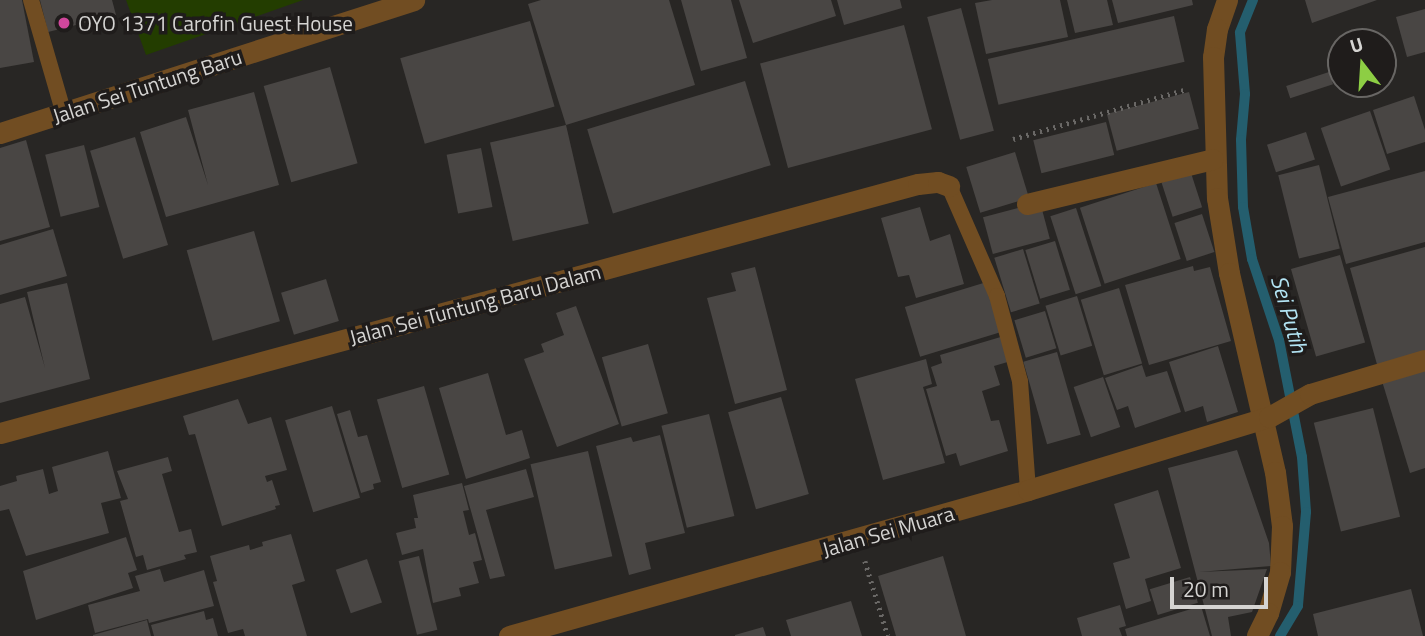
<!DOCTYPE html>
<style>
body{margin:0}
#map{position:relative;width:1425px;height:636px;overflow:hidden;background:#282624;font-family:"Titillium Web",sans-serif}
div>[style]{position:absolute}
.green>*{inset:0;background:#233d00}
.stream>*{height:10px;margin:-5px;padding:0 5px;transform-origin:5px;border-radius:5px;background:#245e6e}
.building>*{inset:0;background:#494644;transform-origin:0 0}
.path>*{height:4.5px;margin-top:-2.25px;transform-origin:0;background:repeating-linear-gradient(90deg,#6a6866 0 2px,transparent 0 7px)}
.lane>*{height:16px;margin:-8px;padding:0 8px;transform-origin:8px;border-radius:8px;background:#714d22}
.street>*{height:21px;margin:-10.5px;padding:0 10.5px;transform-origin:10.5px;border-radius:10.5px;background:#714d22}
.dots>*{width:19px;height:19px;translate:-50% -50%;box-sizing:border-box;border:4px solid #1f1c1b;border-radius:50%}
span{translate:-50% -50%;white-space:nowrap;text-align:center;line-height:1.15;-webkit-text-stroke:7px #1f1c1b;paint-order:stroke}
.poi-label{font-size:21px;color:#d5d4d2}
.left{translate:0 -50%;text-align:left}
.street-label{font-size:21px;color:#d5d4d2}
.water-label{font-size:23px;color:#b3e4f4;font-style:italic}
.north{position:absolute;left:1327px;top:28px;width:70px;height:70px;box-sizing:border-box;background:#1f1c1b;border:2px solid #686664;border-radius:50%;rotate:343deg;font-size:19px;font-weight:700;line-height:28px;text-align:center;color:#d5d4d2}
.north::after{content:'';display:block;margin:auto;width:24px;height:32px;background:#8dce44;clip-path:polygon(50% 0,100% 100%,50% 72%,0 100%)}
.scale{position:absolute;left:1170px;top:577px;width:98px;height:32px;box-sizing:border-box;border:4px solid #d5d4d2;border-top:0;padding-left:9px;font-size:21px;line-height:24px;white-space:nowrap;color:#d5d4d2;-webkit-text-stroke:5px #1f1c1b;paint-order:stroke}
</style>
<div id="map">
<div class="green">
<i style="clip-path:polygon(126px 0,303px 0,146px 55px)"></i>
</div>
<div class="stream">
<i style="left:1253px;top:0;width:35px;rotate:112deg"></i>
<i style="left:1240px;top:33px;width:61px;rotate:85.3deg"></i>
<i style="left:1245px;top:94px;width:46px;rotate:95deg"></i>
<i style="left:1241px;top:140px;width:67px;rotate:88.3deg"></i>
<i style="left:1243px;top:207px;width:53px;rotate:80.2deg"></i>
<i style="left:1252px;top:259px;width:85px;rotate:71.6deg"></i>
<i style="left:1279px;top:340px;width:119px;rotate:78.9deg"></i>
<i style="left:1302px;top:457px;width:55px;rotate:85.8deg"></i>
<i style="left:1306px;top:512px;width:94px;rotate:94.9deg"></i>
<i style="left:1298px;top:606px;width:35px;rotate:121deg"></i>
</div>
<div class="building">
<i style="clip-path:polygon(0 0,22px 0,34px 62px,0 68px)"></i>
<i style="clip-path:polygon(40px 0,112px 0,116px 15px,48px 32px)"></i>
<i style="clip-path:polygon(541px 0,669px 0,695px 85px,566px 125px,528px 4px)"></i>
<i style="clip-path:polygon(681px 0,731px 0,747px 58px,701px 71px)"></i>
<i style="clip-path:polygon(739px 0,831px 0,836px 16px,753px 43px)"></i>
<i style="clip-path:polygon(837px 0,900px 0,902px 8px,844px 25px)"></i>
<i style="clip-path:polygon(992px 0,1060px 0,1068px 37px,986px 54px,975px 3px)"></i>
<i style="clip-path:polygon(1067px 0,1107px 0,1113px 25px,1075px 33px)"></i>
<i style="clip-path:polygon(1112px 0,1192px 0,1193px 5px,1118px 23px)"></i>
<i style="clip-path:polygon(1305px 0,1377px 0,1312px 23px)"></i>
<i style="left:961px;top:8px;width:127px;height:35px;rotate:75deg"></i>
<i style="clip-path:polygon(1425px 9px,1425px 52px,1407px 57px,1396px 17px)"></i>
<i style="left:1174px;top:16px;width:47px;height:191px;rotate:77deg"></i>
<i style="left:530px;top:21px;width:89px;height:135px;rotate:74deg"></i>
<i style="left:904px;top:25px;width:108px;height:149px;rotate:75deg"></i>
<i style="left:330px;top:67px;width:100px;height:69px;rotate:74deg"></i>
<i style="left:1329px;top:72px;width:13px;height:45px;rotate:72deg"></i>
<i style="left:745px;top:81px;width:88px;height:165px;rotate:73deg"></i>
<i style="clip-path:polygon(254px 92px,279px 185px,166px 217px,140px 132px,186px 117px,208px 185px,188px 110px)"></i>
<i style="left:1189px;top:92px;width:38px;height:85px;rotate:75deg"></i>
<i style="clip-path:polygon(1414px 96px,1425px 130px,1425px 142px,1387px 154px,1373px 110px)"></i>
<i style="left:1370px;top:111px;width:62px;height:52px;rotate:71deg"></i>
<i style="left:1106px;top:122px;width:34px;height:75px;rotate:76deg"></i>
<i style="left:566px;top:125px;width:101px;height:78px;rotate:77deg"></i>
<i style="left:1306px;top:132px;width:29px;height:41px;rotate:72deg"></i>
<i style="left:135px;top:137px;width:113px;height:47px;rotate:73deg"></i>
<i style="clip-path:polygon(26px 140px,50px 227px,0 241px,0 148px)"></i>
<i style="left:84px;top:145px;width:64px;height:40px;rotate:76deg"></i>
<i style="left:481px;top:148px;width:60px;height:35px;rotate:79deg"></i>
<i style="left:1015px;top:152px;width:48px;height:51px;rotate:73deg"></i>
<i style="left:1319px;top:165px;width:86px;height:42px;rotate:76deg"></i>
<i style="clip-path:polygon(1425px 171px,1425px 242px,1346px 264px,1328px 197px)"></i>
<i style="left:1191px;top:173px;width:36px;height:31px;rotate:72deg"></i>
<i style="left:1156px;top:183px;width:80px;height:80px;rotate:72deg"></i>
<i style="left:1040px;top:202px;width:38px;height:59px;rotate:75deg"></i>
<i style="clip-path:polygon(920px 207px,930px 241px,950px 234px,964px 284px,916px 298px,909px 275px,898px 277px,881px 218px)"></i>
<i style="left:1076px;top:208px;width:82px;height:27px;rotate:72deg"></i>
<i style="left:1202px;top:214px;width:40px;height:29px;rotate:72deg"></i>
<i style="clip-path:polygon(53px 229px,67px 276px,0 295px,0 245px)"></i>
<i style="left:254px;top:231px;width:94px;height:70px;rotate:74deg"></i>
<i style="left:1055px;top:241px;width:51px;height:31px;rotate:73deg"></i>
<i style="clip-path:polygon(1425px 247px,1425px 355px,1378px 368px,1350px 268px)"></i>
<i style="left:1023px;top:249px;width:57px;height:30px;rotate:73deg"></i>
<i style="left:1340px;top:255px;width:91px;height:51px;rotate:74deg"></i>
<i style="clip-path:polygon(1193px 266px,1194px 271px,1210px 267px,1231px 341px,1149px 365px,1125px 285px)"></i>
<i style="clip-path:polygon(755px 267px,787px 390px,735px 404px,707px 298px,736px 291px,731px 273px)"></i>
<i style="left:326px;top:279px;width:44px;height:47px;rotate:73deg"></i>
<i style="left:990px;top:281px;width:52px;height:89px;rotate:73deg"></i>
<i style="clip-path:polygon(67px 283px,90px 379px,0 403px,0 304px,25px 297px,45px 368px,27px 292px)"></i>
<i style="left:1119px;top:288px;width:79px;height:40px;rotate:73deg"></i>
<i style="left:1077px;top:296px;width:52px;height:33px;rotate:73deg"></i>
<i style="clip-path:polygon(576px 306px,619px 424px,557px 447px,524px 359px,544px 352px,541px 344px,564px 335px,556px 313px)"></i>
<i style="left:1045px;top:311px;width:39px;height:32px;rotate:73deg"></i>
<i style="clip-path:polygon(1004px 336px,1011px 361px,994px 366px,1000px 385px,982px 391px,991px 421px,999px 420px,1008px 451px,960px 466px,956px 453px,946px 456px,926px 389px,937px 386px,931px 367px,942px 363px,940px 355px)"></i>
<i style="left:648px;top:344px;width:72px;height:48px;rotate:74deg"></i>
<i style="clip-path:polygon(1218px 346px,1238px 412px,1207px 422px,1203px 406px,1185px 412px,1169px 362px)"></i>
<i style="left:1057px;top:352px;width:86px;height:35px;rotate:74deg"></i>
<i style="clip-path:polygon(926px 359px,932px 384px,923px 387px,945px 463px,883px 480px,855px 379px)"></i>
<i style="clip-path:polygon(1142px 365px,1146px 377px,1167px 371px,1181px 412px,1135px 428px,1128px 406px,1117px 410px,1105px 378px)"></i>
<i style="clip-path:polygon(1425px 368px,1425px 468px,1410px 473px,1382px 381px)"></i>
<i style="clip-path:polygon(488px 373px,506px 435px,522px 430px,530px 458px,466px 479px,439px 388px)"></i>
<i style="left:1103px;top:377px;width:53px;height:31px;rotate:71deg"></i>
<i style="left:424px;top:386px;width:92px;height:49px;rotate:74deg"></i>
<i style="left:781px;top:397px;width:101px;height:55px;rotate:74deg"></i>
<i style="clip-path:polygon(238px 399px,248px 424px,271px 417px,287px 470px,265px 476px,267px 482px,272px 480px,280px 505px,275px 506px,276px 509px,222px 526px,195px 434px,189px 435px,183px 416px)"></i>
<i style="left:332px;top:406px;width:96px;height:49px;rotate:73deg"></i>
<i style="left:1373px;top:408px;width:112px;height:61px;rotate:76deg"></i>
<i style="clip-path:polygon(350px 410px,358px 437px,367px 435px,381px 482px,373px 484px,374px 489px,361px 493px,337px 414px)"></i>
<i style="left:709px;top:414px;width:105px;height:49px;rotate:76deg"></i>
<i style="clip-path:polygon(660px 435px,685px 533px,645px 543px,651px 569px,629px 575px,596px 446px,631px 437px,633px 442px)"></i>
<i style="clip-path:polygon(1237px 450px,1269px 543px,1271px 566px,1199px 572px,1267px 569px,1252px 612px,1228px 617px,1231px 636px,1212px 636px,1168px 468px)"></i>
<i style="clip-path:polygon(108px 451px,121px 498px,101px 503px,109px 533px,26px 556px,9px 509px,0 511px,0 486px,17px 481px,16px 476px,43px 469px,49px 494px,58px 491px,52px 467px)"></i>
<i style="left:588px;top:451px;width:108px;height:59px;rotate:77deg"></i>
<i style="clip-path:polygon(168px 457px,172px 471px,162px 474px,179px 532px,191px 529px,197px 552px,184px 555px,186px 559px,147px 570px,143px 555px,136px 557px,120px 501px,128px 499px,117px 471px)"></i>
<i style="clip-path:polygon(526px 469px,534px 497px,486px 510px,505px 576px,490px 579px,464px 486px)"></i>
<i style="clip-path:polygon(462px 483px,469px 510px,463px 511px,469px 535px,475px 533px,482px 560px,473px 562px,479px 583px,459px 588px,461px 596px,433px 603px,423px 549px,402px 555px,396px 533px,416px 528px,414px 518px,418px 518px,413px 495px)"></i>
<i style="clip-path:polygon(1158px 490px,1181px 568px,1145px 579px,1151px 601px,1126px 609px,1113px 563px,1130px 558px,1114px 504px)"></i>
<i style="clip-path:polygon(291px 534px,305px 581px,292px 585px,307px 636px,245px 636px,243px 629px,228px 633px,213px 582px,217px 581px,210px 556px,249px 545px,250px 550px,263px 546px,262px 542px)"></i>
<i style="clip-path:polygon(126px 537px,137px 570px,128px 573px,133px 588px,36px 620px,23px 571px)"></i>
<i style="left:419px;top:556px;width:76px;height:21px;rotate:76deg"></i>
<i style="clip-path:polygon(943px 556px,966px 636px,896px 636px,878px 576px)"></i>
<i style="left:367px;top:559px;width:46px;height:33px;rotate:71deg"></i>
<i style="clip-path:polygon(160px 569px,164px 582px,204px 570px,214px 606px,149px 623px,148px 619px,95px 633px,88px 605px,140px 591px,135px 576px)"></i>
<i style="left:1190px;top:577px;width:27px;height:42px;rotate:73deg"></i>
<i style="clip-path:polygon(1411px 589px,1423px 636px,1318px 636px,1313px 614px)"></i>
<i style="clip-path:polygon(851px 601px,862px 636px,791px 636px,786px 620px)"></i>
<i style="clip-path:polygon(1120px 605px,1126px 626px,1119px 628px,1122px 636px,1082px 636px,1077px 618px)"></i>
<i style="clip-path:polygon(1201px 606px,1210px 636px,1127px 636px,1125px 629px)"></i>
<i style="clip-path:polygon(204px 611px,206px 620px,213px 618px,218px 636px,154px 636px,151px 625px)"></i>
<i style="clip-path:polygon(147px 620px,151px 636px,93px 636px,93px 635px)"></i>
<i style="clip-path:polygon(763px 627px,766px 636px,735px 636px,735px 635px)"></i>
</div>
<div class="path">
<i style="left:1013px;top:139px;width:181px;rotate:-16deg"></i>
<i style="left:865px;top:561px;width:78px;rotate:73deg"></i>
</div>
<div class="lane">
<i style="left:31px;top:0;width:119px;rotate:73.9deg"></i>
<i style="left:949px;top:186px;width:120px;rotate:66.4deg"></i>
<i style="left:997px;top:296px;width:88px;rotate:74.9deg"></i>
<i style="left:1020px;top:381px;width:109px;rotate:85.8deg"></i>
</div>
<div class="street">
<i style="left:1227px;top:0;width:31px;rotate:109deg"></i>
<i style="left:1217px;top:29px;width:28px;rotate:98deg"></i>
<i style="left:1213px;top:57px;width:141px;rotate:88.4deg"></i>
<i style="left:1217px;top:198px;width:76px;rotate:80.9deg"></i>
<i style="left:1229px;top:273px;width:204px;rotate:77deg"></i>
<i style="left:1275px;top:472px;width:54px;rotate:82.6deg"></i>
<i style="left:1282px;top:526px;width:46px;rotate:92.5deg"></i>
<i style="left:1280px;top:572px;width:43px;rotate:106.3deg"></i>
<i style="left:1268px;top:613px;width:25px;rotate:116deg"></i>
<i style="left:0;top:133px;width:435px;rotate:-17.8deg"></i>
<i style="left:1027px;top:204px;width:191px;rotate:-13.6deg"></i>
<i style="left:0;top:433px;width:951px;rotate:-15.18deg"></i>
<i style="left:918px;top:184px;width:20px;rotate:-6deg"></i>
<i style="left:938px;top:182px;width:12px;rotate:20deg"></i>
<i style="left:509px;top:636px;width:539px;rotate:-15.71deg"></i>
<i style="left:1028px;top:490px;width:252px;rotate:-16.9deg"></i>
<i style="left:1269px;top:417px;width:47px;rotate:-29.3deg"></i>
<i style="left:1310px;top:394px;width:120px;rotate:-16.5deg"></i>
</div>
<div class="dots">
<i style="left:64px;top:23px;background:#d1479c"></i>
</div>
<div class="poi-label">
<span class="left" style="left:78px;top:23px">OYO 1371 Carofin Guest House</span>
</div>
<div class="street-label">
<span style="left:147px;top:86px;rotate:-18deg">Jalan Sei Tuntung Baru</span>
<span style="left:475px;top:304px;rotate:-15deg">Jalan Sei Tuntung Baru Dalam</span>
<span style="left:888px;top:531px;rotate:-16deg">Jalan Sei Muara</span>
</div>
<div class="water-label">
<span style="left:1289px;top:314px;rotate:74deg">Sei Putih</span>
</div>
<div class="north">U</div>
<div class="scale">20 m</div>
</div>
